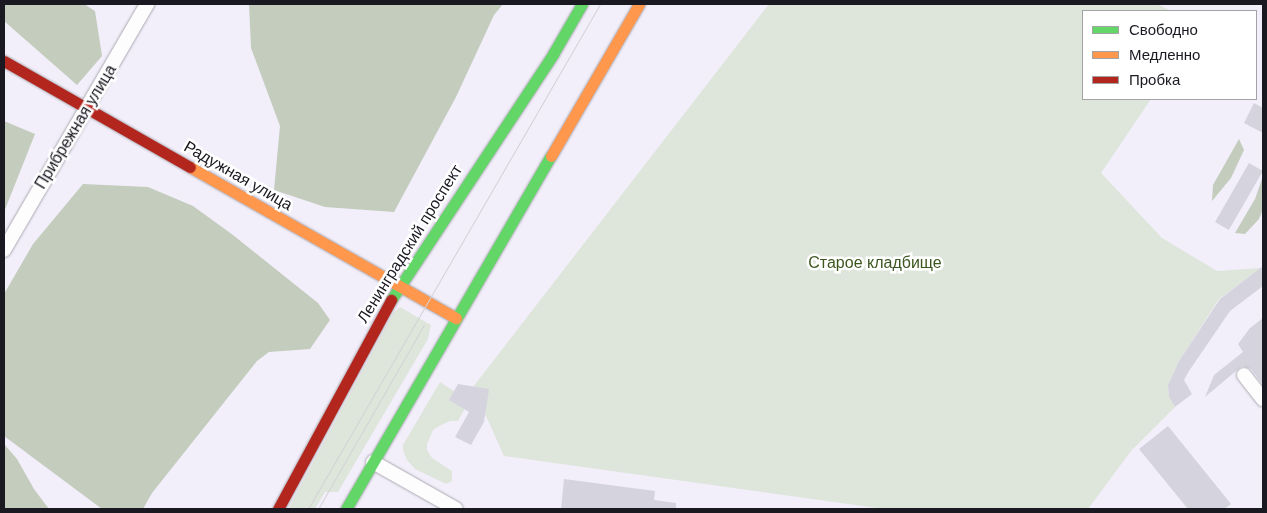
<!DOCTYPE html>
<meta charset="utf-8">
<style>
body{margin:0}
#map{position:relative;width:1267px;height:513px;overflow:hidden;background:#f2effa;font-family:Arial,sans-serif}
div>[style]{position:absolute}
.green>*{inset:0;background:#dee5db}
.forest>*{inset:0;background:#c3ccbd}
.building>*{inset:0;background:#d5d3dd;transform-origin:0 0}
.roads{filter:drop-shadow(0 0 1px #aba9b1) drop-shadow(0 0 1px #aba9b1)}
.street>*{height:14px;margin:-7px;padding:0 7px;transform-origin:7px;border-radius:7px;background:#fdfdfe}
.fast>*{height:11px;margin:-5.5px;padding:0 5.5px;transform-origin:5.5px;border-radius:5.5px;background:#63d668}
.slow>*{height:11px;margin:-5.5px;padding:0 5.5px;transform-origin:5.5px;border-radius:5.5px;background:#ff974d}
.jam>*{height:11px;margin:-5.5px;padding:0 5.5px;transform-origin:5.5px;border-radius:5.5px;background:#b3261e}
.tram>*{height:1px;margin:-0.5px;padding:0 0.5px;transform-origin:0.5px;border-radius:0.5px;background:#d3d2d5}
span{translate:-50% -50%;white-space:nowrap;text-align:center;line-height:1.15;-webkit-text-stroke:5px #fff;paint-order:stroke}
.street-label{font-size:16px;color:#1a1820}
.park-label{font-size:16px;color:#3c561f}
.frame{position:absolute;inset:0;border:5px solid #1a1820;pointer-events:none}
.legend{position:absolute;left:1082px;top:10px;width:175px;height:90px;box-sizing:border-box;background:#fff;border:1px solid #a3a3a6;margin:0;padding:6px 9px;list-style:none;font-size:15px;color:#1a1820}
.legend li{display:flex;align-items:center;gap:10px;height:25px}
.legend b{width:25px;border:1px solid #a3a3a6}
</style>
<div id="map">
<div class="green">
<i style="clip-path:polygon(769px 4px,1157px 4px,1171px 11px,1083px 11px,1083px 99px,1151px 99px,1101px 173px,1162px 238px,1217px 271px,1261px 268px,1219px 299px,1179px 361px,1168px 385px,1169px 397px,1175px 407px,1131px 451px,1088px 509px,884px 509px,504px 456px,473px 387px)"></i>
<i style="clip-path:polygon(400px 307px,431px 325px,428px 339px,338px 492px,325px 492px,315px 509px,288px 509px,394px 312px)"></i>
<i style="clip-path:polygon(440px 382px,469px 401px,458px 421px,450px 421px,439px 426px,433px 430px,427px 444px,427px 450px,432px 458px,452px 471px,452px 481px,446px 484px,415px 469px,407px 460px,403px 450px,403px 445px)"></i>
</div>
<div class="forest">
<i style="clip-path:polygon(4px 4px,84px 4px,95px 11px,102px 56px,77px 85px,4px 21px)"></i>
<i style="clip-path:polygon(249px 4px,503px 4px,494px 15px,456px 97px,394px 212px,325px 207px,274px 190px,280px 126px,251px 48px)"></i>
<i style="clip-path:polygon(4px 121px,35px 134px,4px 212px)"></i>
<i style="clip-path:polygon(1239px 139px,1244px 150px,1231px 178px,1212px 201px,1213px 185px)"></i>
<i style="clip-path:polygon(1263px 176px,1263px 209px,1259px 219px,1245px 234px,1235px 233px,1255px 199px)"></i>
<i style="clip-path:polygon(83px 184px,148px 187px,193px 206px,233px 235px,318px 303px,330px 320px,310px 349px,269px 352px,257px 361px,152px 493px,143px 509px,102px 509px,4px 436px,4px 294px,33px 244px)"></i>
<i style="clip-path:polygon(4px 444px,17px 459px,34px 489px,49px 509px,4px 509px)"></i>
</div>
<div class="building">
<i style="clip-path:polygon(1254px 103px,1263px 108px,1263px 133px,1244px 123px)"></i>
<i style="left:1249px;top:163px;width:16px;height:68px;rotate:30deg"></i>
<i style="clip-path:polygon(1263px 266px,1263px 286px,1230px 311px,1189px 371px,1184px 380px,1192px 394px,1175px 407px,1169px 397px,1168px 385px,1179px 361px,1220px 299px)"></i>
<i style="clip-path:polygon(1263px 318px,1263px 385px,1251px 369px,1242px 366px,1205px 397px,1214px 375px,1243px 352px,1238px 344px,1250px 328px)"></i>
<i style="clip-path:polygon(458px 384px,489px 389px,484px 422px,471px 445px,455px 437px,469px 412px,449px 400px)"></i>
<i style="clip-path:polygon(1168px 426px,1231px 504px,1224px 509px,1188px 509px,1139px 449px)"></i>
<i style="clip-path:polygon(564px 479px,655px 491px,654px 500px,676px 503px,676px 509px,561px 509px)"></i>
</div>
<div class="roads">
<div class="street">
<i style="left:4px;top:250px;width:285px;rotate:-59.8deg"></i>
<i style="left:1244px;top:375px;width:31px;rotate:52deg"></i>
<i style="left:373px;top:462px;width:95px;rotate:29.5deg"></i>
</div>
<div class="fast">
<i style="left:391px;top:300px;width:295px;rotate:-56.6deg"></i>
<i style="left:553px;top:54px;width:58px;rotate:-59.9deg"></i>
<i style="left:346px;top:509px;width:408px;rotate:-59.9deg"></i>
</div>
<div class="slow">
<i style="left:551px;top:156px;width:176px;rotate:-59.9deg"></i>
<i style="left:190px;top:167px;width:306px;rotate:29.6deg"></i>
</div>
<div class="jam">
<i style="left:4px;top:61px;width:214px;rotate:29.7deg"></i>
<i style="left:278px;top:509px;width:238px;rotate:-61.6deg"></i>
</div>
</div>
<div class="tram">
<i style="left:308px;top:509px;width:583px;rotate:-59.96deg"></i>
<i style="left:318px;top:509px;width:212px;rotate:-60.1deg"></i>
</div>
<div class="street-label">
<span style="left:76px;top:127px;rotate:-59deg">Прибрежная улица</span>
<span style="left:238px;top:176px;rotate:30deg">Радужная улица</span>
<span style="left:410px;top:244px;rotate:-58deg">Ленинградский проспект</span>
</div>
<div class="park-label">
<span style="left:875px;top:263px">Старое кладбище</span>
</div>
<div class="frame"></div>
<ul class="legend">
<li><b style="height:6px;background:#63d668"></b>Свободно</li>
<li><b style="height:6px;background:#ff974d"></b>Медленно</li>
<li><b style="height:6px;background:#b3261e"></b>Пробка</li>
</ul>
</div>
